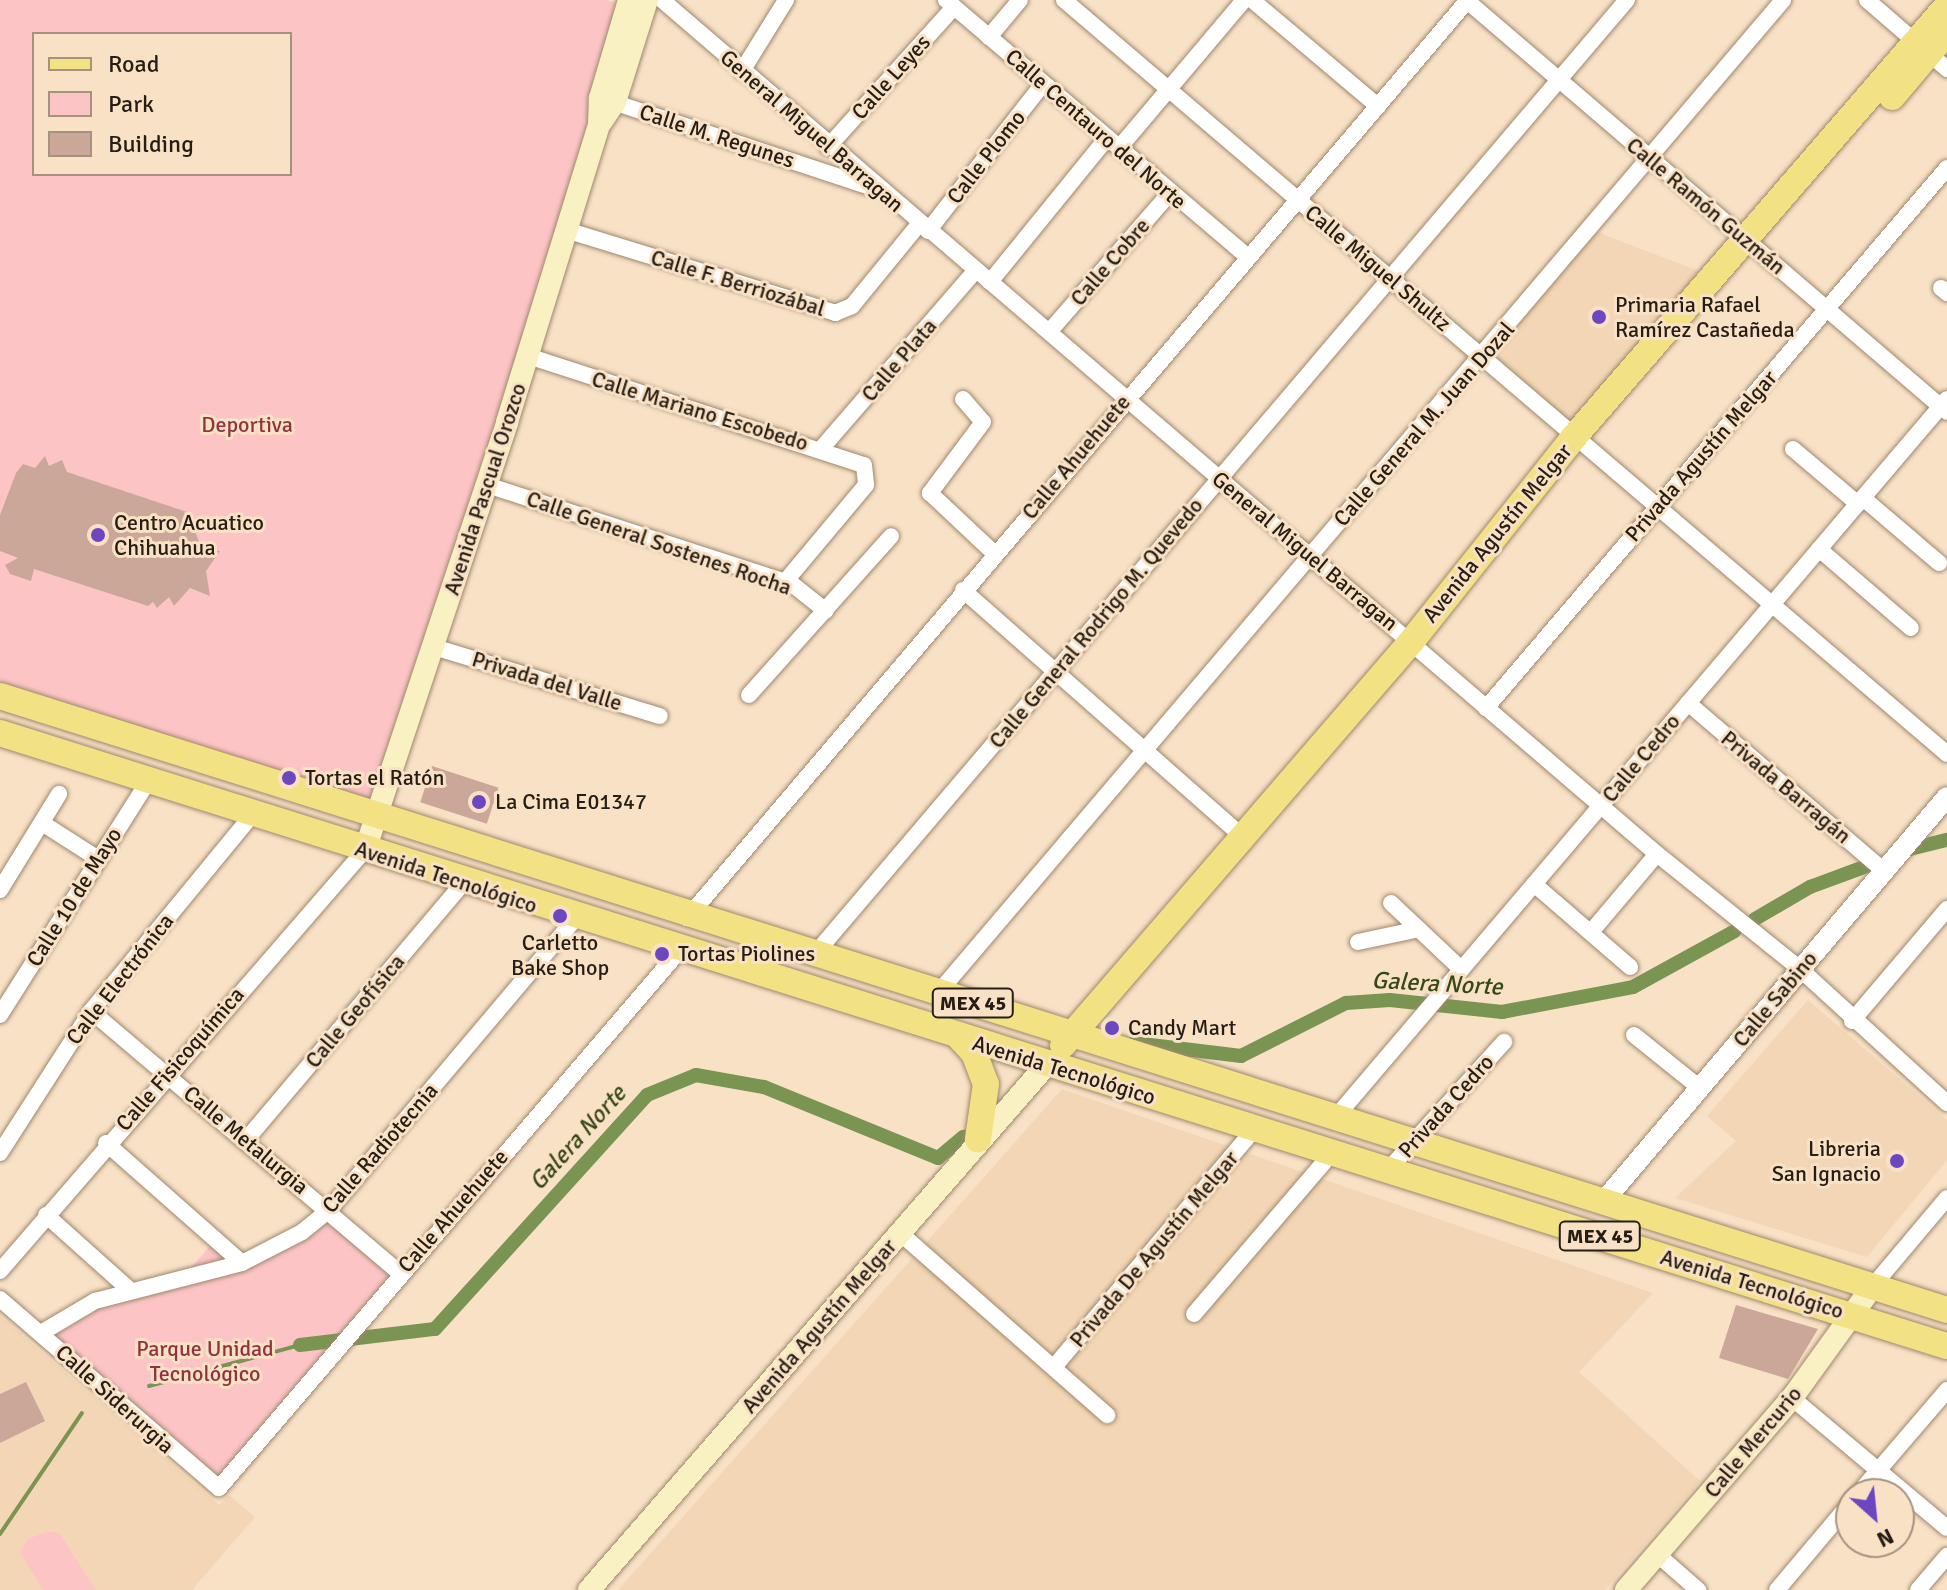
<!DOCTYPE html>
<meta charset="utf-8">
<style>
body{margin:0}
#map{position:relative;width:1947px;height:1590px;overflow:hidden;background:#f9e1c6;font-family:Signika,sans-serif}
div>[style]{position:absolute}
.built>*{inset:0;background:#f3d6b5}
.green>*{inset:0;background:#fdc4c6}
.stream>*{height:4px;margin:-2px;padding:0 2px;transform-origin:2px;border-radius:2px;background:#7a9451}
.canal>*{height:14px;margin:-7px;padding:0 7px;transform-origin:7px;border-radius:7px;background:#7a9451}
.building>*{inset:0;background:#caa799;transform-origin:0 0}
.roads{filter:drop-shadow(0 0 2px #9e886e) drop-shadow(0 0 2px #9e886e)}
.minor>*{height:16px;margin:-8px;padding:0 8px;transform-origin:8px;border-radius:8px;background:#fff}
.tertiary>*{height:20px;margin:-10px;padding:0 10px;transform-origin:10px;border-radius:10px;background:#fff}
.secondary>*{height:22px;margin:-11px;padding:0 11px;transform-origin:11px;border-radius:11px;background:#f9f1c2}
.primary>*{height:26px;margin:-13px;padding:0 13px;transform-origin:13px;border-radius:13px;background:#f2e284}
.dots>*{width:22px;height:22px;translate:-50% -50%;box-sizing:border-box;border:4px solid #f9e1c6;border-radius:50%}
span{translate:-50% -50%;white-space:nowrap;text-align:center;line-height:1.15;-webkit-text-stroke:6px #f9e1c6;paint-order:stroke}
.shield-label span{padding:2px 6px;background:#f9e1c6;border:2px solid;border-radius:6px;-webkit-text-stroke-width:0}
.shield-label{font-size:20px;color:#261e14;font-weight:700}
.street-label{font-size:22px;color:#261e14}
.poi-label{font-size:22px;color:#261e14}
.left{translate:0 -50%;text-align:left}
.right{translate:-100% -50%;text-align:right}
.park-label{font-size:22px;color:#91333f}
.water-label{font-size:24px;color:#364817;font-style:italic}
.legend{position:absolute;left:32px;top:32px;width:260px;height:144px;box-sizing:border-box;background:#f9e1c6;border:2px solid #a5937f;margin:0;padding:10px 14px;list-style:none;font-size:24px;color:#261e14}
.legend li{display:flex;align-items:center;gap:16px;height:40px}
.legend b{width:40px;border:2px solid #a5937f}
.north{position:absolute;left:1835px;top:1478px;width:80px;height:80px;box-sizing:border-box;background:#f9e1c6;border:2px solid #a5937f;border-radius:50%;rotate:153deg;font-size:22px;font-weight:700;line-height:32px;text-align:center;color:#261e14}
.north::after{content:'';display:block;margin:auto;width:28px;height:36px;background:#6d47c0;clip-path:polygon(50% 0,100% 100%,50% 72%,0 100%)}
</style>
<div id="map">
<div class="built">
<i style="clip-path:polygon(1589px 229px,1717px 278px,1574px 437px,1484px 357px)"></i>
<i style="clip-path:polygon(1808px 1000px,1947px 1120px,1947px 1160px,1867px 1257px,1675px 1198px,1736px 1141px,1707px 1116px)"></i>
<i style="clip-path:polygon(1062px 1089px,1653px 1293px,1579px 1372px,1700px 1481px,1605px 1590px,618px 1590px)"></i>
<i style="clip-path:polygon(0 1316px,219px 1505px,229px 1495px,255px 1517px,192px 1590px,0 1590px)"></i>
</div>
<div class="green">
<i style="clip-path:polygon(evenodd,0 0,607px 0,627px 7px,377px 818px,0 697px,0 0,34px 34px,290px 34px,290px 174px,34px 174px,34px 34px)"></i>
<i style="clip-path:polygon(329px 1211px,394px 1272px,217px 1488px,39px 1329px,191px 1268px,215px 1240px,237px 1258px)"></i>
<i style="clip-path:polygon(49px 1531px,59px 1533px,96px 1590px,43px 1590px,20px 1553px,28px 1539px)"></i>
</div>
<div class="stream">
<i style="left:149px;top:1386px;width:156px;rotate:-15.2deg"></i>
<i style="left:0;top:1534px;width:146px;rotate:-55.9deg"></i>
</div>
<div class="canal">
<i style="left:1910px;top:849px;width:38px;rotate:-14deg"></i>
<i style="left:1755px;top:919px;width:64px;rotate:-30.2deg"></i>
<i style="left:1810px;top:887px;width:58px;rotate:-20.3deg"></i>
<i style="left:1134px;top:1043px;width:108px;rotate:6.9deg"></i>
<i style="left:1241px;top:1056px;width:118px;rotate:-26.8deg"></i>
<i style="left:1346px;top:1003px;width:44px;rotate:-3.9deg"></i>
<i style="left:1390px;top:1000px;width:113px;rotate:6.1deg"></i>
<i style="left:1502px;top:1012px;width:133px;rotate:-10.8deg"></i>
<i style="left:1633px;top:987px;width:116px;rotate:-28.8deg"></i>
<i style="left:300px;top:1345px;width:136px;rotate:-6.8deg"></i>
<i style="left:435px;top:1329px;width:316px;rotate:-47.8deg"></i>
<i style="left:647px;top:1095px;width:53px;rotate:-22.2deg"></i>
<i style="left:696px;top:1075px;width:69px;rotate:10deg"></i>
<i style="left:764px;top:1087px;width:188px;rotate:22.2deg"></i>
<i style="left:938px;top:1158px;width:33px;rotate:-40deg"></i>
</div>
<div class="building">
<i style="clip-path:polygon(45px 456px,49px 466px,62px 460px,67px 472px,187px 512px,202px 549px,220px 551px,206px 571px,210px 596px,190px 588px,174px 606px,169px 597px,157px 608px,153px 602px,148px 606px,34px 569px,31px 581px,10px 574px,5px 565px,18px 558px,0 551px,0 515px,16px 473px,23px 464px,35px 468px)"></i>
<i style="left:432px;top:766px;width:70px;height:38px;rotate:18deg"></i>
<i style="clip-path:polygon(1736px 1305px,1818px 1329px,1788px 1379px,1719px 1358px)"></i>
<i style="clip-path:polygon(26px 1382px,45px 1421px,0 1443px,0 1394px)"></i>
</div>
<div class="roads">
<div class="minor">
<i style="left:662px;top:0;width:1311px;rotate:40.64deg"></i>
<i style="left:1657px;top:854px;width:184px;rotate:38.8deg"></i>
<i style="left:1800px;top:969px;width:199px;rotate:42.4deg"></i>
<i style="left:946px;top:0;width:397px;rotate:40.4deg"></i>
<i style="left:1064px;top:0;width:1161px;rotate:40.49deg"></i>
<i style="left:1252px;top:0;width:165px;rotate:40.1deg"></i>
<i style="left:1466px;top:0;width:633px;rotate:40.58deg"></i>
<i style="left:1867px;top:0;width:106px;rotate:40.8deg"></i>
<i style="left:989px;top:37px;width:48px;rotate:-50deg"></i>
<i style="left:742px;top:71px;width:84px;rotate:-58.2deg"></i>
<i style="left:607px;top:100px;width:277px;rotate:18.3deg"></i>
<i style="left:828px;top:147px;width:188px;rotate:-48deg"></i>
<i style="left:1119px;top:148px;width:194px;rotate:-49.8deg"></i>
<i style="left:566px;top:230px;width:282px;rotate:17.1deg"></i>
<i style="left:835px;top:313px;width:18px;rotate:-22deg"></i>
<i style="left:852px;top:306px;width:107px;rotate:-50.7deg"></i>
<i style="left:928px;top:231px;width:187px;rotate:-52deg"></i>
<i style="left:990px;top:282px;width:186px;rotate:-50.9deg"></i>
<i style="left:1941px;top:288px;width:8px;rotate:40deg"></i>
<i style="left:1049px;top:332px;width:184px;rotate:-49deg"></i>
<i style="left:528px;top:356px;width:353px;rotate:18deg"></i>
<i style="left:864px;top:465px;width:20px;rotate:84deg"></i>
<i style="left:866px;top:485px;width:126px;rotate:129.9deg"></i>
<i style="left:963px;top:399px;width:30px;rotate:49deg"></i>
<i style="left:983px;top:422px;width:89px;rotate:126.7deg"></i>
<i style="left:930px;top:493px;width:88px;rotate:43.2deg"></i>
<i style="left:821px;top:449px;width:237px;rotate:-49.1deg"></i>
<i style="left:1793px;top:449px;width:85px;rotate:40.2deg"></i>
<i style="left:487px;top:485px;width:321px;rotate:18deg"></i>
<i style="left:792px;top:584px;width:43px;rotate:38.5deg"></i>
<i style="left:1863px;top:498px;width:100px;rotate:40.5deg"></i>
<i style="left:1819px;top:549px;width:121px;rotate:40.7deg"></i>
<i style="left:963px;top:590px;width:371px;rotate:41.4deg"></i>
<i style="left:434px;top:647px;width:236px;rotate:17deg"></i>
<i style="left:749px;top:695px;width:213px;rotate:-48.2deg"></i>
<i style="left:1688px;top:703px;width:258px;rotate:40.6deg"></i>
<i style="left:1486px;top:708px;width:710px;rotate:-49.51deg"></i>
<i style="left:42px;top:823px;width:65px;rotate:32.5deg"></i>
<i style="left:1534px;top:884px;width:127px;rotate:40.8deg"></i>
<i style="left:0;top:890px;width:113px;rotate:-58.4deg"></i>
<i style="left:1391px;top:903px;width:96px;rotate:43.3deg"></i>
<i style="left:687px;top:918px;width:1205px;rotate:-49.61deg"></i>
<i style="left:1591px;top:932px;width:102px;rotate:-49.8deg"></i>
<i style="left:1358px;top:942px;width:62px;rotate:-12deg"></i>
<i style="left:815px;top:954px;width:1253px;rotate:-49.6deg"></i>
<i style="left:938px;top:993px;width:1304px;rotate:-49.6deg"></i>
<i style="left:91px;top:1011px;width:404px;rotate:40.3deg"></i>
<i style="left:0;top:1015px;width:278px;rotate:-57.6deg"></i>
<i style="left:1852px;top:1021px;width:147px;rotate:-49.7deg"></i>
<i style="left:1634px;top:1035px;width:85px;rotate:38.8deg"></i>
<i style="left:1335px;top:1118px;width:944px;rotate:-49.6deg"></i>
<i style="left:246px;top:1140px;width:336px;rotate:-49.8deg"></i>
<i style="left:106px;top:1143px;width:181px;rotate:41.4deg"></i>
<i style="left:0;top:1153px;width:169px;rotate:-57.3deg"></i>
<i style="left:91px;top:1011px;width:255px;rotate:-50.6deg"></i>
<i style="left:1388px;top:1170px;width:173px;rotate:-47.8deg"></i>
<i style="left:46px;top:1215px;width:114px;rotate:41.8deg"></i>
<i style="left:900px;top:1233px;width:276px;rotate:41.3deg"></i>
<i style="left:0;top:1271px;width:557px;rotate:-49.08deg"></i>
<i style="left:1872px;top:1287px;width:116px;rotate:-49.9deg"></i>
<i style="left:0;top:1299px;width:289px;rotate:40.8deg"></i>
<i style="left:219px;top:1488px;width:710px;rotate:-49.4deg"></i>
<i style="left:1194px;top:1314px;width:212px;rotate:-49.4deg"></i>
<i style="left:41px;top:1333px;width:63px;rotate:-30.7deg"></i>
<i style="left:95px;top:1301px;width:152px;rotate:-14.5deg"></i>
<i style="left:242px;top:1263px;width:68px;rotate:-27.3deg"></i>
<i style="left:302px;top:1232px;width:35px;rotate:-39deg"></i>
<i style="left:329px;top:1210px;width:382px;rotate:-49.8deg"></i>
<i style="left:1054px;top:1367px;width:309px;rotate:-49.9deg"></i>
<i style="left:1792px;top:1398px;width:202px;rotate:40deg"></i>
<i style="left:1858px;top:1494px;width:137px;rotate:-49.4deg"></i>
<i style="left:1657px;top:1554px;width:55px;rotate:41.3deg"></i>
<i style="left:1777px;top:1590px;width:115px;rotate:-49.9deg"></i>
<i style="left:1918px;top:1590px;width:45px;rotate:-49.5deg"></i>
</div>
<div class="tertiary">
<i style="left:1603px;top:1202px;width:531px;rotate:-49.66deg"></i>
</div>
<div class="secondary">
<i style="left:602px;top:121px;width:23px;rotate:-56deg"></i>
<i style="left:615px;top:102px;width:107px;rotate:-72.6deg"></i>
<i style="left:365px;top:850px;width:451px;rotate:-71.6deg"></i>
<i style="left:507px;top:422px;width:311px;rotate:-72.8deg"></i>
<i style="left:599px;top:125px;width:27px;rotate:-88deg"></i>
<i style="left:600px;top:98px;width:102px;rotate:-73.5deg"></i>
<i style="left:589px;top:1590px;width:700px;rotate:-48.94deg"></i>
<i style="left:1626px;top:1590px;width:254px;rotate:-49.2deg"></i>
<i style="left:1792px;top:1398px;width:137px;rotate:-54.2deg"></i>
</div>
<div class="primary">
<i style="left:1892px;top:97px;width:85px;rotate:-49.8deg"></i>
<i style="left:0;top:696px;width:2042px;rotate:17.5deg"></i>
<i style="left:0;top:733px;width:2041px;rotate:17.48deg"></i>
<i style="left:960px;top:1038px;width:21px;rotate:47deg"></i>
<i style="left:974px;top:1053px;width:33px;rotate:69deg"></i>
<i style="left:986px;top:1084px;width:56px;rotate:98.3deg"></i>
<i style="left:1063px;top:1045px;width:532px;rotate:-49.19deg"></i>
<i style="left:1411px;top:642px;width:262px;rotate:-51.5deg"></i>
<i style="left:1574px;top:437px;width:570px;rotate:-49.13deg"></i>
</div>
</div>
<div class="dots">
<i style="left:1599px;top:317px;background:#6d47c0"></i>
<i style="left:98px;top:535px;background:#6d47c0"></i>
<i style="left:289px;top:778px;background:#6d47c0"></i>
<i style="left:479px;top:802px;background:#6d47c0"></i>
<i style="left:560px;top:916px;background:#6d47c0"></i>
<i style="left:662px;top:954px;background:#6d47c0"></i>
<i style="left:1112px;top:1028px;background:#6d47c0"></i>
<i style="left:1897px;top:1161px;background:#6d47c0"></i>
</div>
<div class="shield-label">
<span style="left:973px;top:1003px">MEX 45</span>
<span style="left:1600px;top:1236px">MEX 45</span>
</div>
<div class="street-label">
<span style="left:891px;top:77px;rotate:-48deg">Calle Leyes</span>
<span style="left:1096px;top:129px;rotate:41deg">Calle Centauro del Norte</span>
<span style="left:812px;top:131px;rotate:41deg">General Miguel Barragan</span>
<span style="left:717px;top:136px;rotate:18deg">Calle M. Regunes</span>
<span style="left:986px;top:157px;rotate:-52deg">Calle Plomo</span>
<span style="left:1706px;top:206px;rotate:40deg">Calle Ramón Guzmán</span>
<span style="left:1110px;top:262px;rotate:-49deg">Calle Cobre</span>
<span style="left:1378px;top:268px;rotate:40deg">Calle Miguel Shultz</span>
<span style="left:738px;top:283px;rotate:17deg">Calle F. Berriozábal</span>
<span style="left:899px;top:360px;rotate:-49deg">Calle Plata</span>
<span style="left:700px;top:411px;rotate:17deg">Calle Mariano Escobedo</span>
<span style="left:1424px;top:424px;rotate:-49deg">Calle General M. Juan Dozal</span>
<span style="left:1701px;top:456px;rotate:-49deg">Privada Agustín Melgar</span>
<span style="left:1076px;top:457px;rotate:-50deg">Calle Ahuehuete</span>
<span style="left:485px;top:489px;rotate:-72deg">Avenida Pascual Orozco</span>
<span style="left:1497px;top:533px;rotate:-51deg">Avenida Agustín Melgar</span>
<span style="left:659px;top:543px;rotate:19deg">Calle General Sostenes Rocha</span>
<span style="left:1305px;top:551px;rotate:40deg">General Miguel Barragan</span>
<span style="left:1096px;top:623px;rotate:-50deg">Calle General Rodrigo M. Quevedo</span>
<span style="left:547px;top:681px;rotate:17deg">Privada del Valle</span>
<span style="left:1641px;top:758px;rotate:-50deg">Calle Cedro</span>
<span style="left:1786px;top:787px;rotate:40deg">Privada Barragán</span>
<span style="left:446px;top:877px;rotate:18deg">Avenida Tecnológico</span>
<span style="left:74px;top:897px;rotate:-58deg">Calle 10 de Mayo</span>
<span style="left:120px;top:979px;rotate:-52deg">Calle Electrónica</span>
<span style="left:1775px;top:999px;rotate:-50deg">Calle Sabino</span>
<span style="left:355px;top:1011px;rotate:-50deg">Calle Geofísica</span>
<span style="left:180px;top:1059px;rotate:-49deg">Calle Fisicoquímica</span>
<span style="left:1064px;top:1070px;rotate:17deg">Avenida Tecnológico</span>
<span style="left:1446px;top:1106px;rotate:-48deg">Privada Cedro</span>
<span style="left:246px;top:1140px;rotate:40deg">Calle Metalurgia</span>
<span style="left:380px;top:1148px;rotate:-49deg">Calle Radiotecnia</span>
<span style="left:453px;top:1211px;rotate:-49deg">Calle Ahuehuete</span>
<span style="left:1154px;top:1249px;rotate:-50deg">Privada De Agustín Melgar</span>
<span style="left:1752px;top:1284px;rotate:17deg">Avenida Tecnológico</span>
<span style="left:819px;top:1326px;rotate:-49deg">Avenida Agustín Melgar</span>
<span style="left:115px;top:1399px;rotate:42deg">Calle Siderurgia</span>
<span style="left:1753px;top:1442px;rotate:-50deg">Calle Mercurio</span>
</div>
<div class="poi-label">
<span class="left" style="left:1615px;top:317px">Primaria Rafael<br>Ramírez Castañeda</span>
<span class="left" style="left:114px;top:535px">Centro Acuatico<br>Chihuahua</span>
<span class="left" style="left:305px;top:778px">Tortas el Ratón</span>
<span class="left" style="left:495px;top:802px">La Cima E01347</span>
<span style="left:560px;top:955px">Carletto<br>Bake Shop</span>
<span class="left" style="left:678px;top:954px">Tortas Piolines</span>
<span class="left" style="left:1128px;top:1028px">Candy Mart</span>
<span class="right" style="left:1881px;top:1161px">Libreria<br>San Ignacio</span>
</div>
<div class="park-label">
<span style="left:247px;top:425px">Deportiva</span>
<span style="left:205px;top:1361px">Parque Unidad<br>Tecnológico</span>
</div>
<div class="water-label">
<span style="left:1437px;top:984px;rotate:3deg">Galera Norte</span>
<span style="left:578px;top:1138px;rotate:-48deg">Galera Norte</span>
</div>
<ul class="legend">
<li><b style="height:10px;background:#f2e284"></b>Road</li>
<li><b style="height:22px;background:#fdc4c6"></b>Park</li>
<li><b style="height:22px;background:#caa799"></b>Building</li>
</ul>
<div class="north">N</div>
</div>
